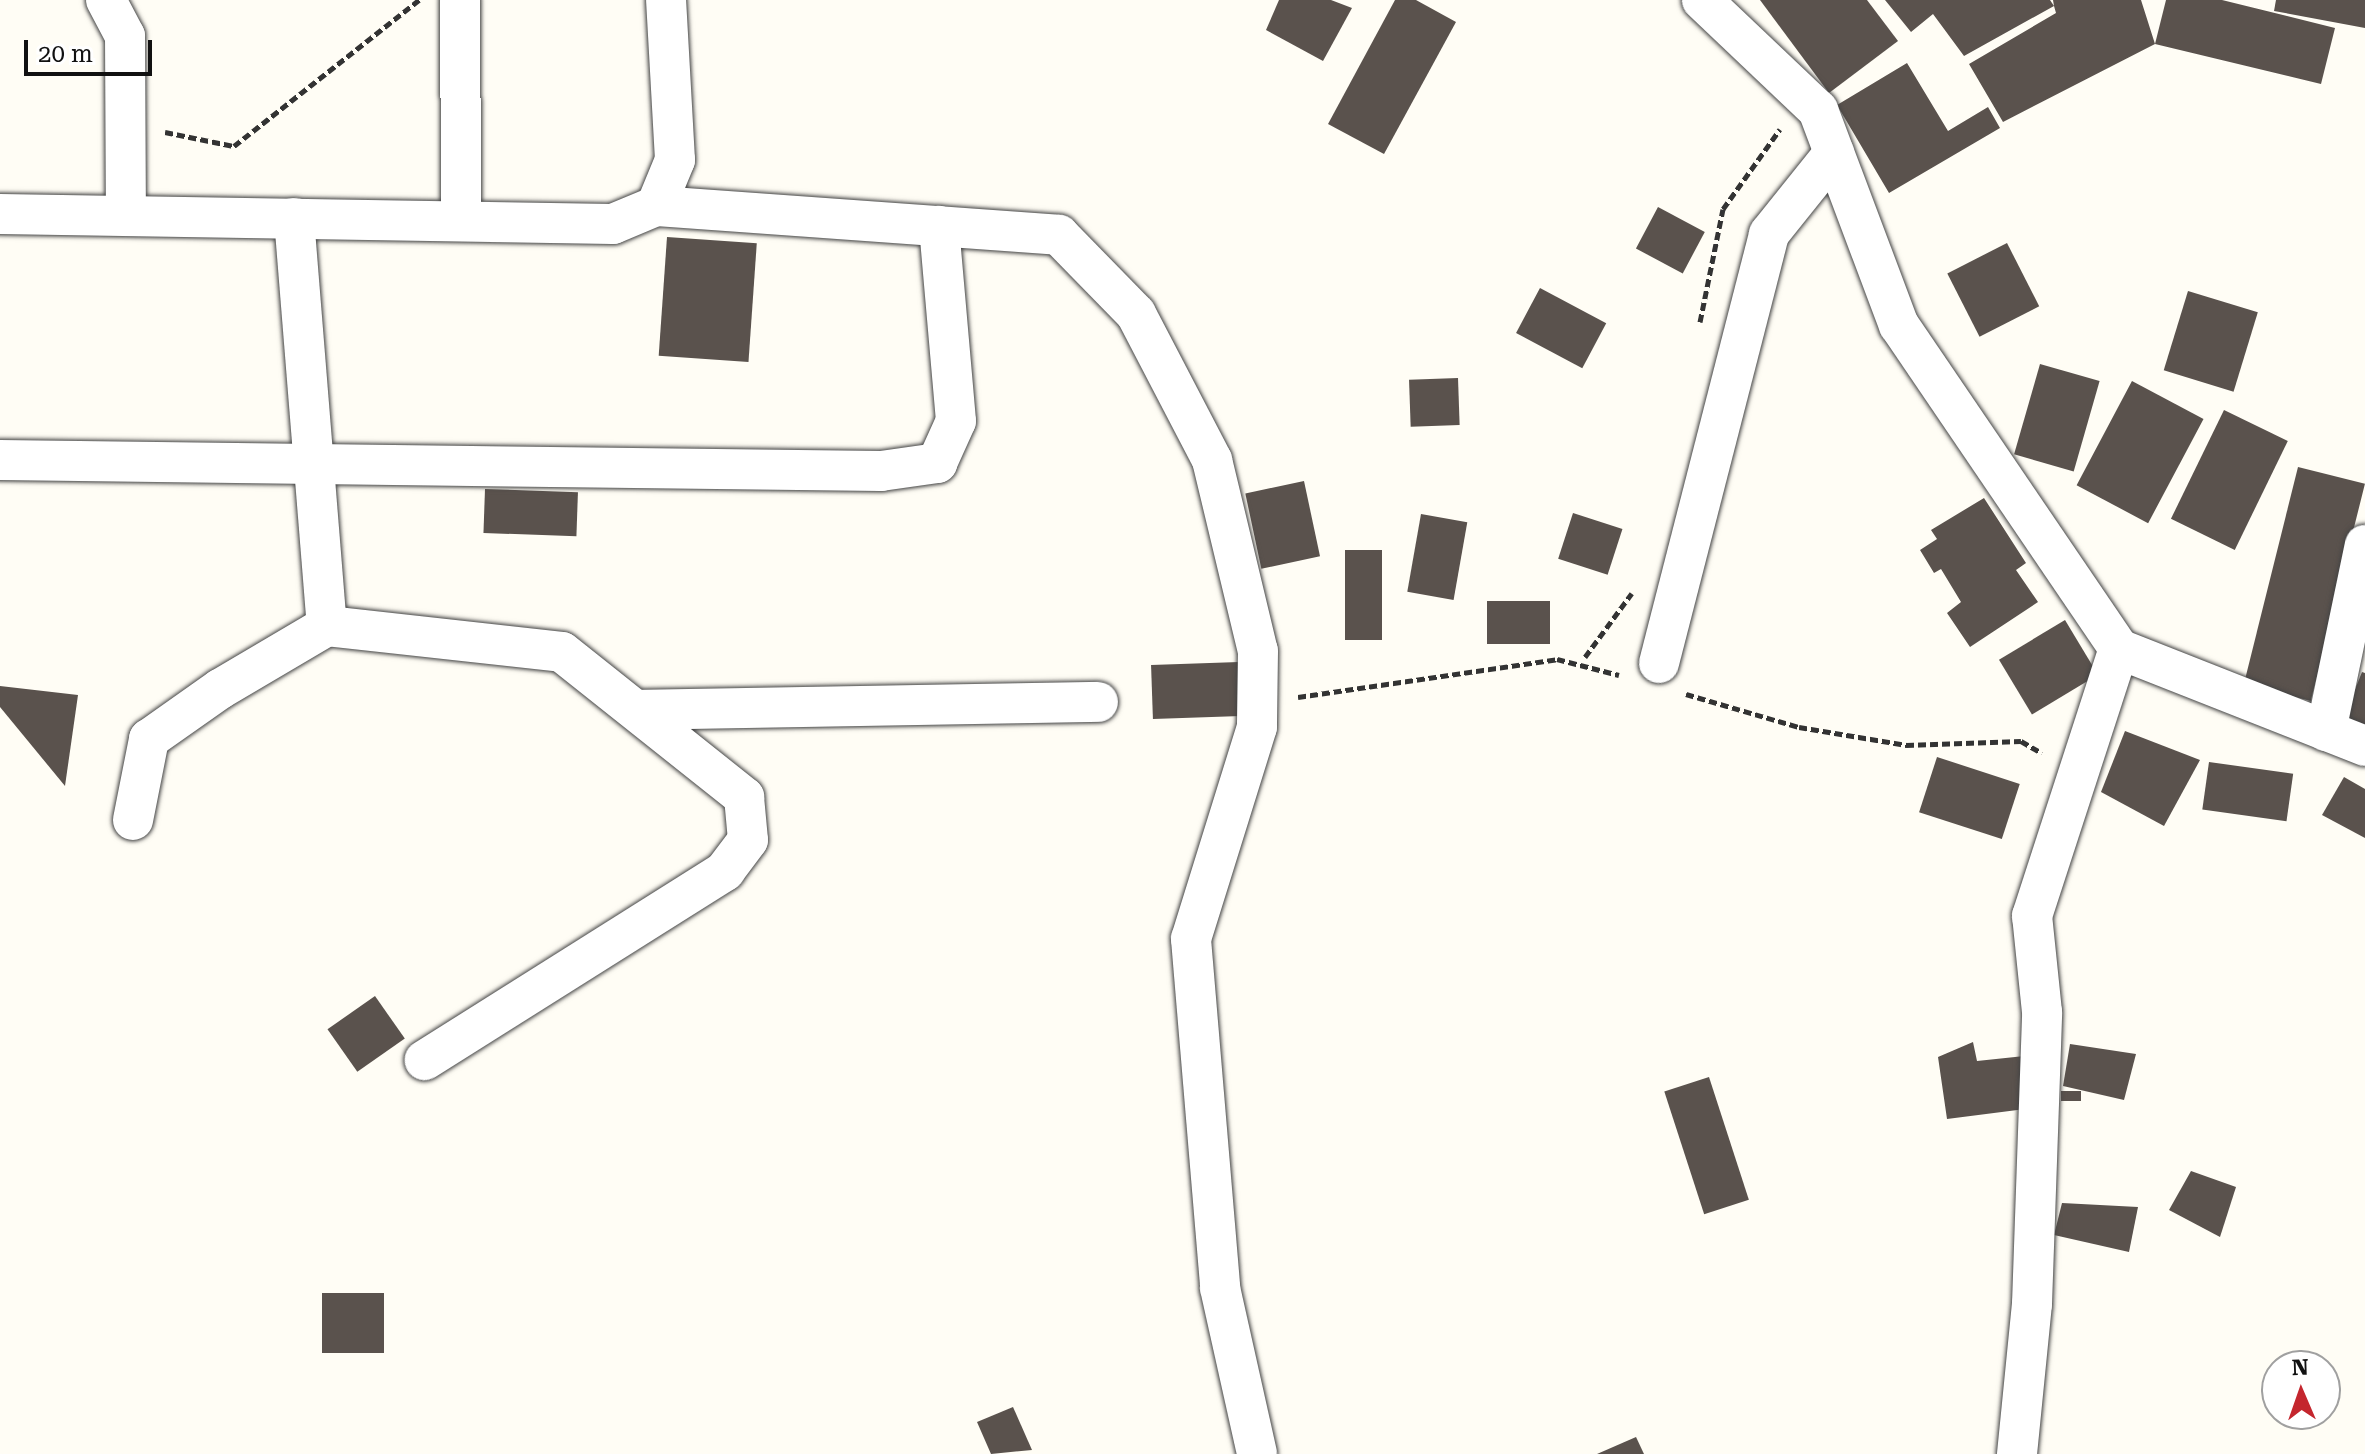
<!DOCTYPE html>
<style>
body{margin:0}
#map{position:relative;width:2365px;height:1454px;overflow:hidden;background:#fffdf5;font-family:"Roboto Serif",serif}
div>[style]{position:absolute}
.building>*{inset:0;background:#5a524d;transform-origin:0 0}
.path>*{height:5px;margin-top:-2.5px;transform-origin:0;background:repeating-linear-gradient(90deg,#333 0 8px,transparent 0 12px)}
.roads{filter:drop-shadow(0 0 2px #444) drop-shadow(0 0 2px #444)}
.street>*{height:40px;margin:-20px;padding:0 20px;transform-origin:20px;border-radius:20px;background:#fff}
span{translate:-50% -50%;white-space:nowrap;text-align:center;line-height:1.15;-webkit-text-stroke:8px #fff;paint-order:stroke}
.north{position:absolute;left:2261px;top:1350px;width:80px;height:80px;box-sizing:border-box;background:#fff;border:2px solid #a0a0a0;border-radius:50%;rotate:358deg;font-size:22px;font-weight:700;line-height:32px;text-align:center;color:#111}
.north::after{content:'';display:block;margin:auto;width:28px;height:36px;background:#c4262e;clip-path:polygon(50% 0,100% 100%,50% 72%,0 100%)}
.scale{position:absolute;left:24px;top:40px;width:128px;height:36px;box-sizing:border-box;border:4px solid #111;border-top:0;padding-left:10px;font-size:24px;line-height:28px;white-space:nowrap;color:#111;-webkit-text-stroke:6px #fff;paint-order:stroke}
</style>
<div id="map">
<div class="building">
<i style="clip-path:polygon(1279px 0,1331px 0,1352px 8px,1323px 61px,1266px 30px)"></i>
<i style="clip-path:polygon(1395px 0,1416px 0,1456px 22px,1384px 154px,1328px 124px)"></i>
<i style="clip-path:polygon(1760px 0,1867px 0,1898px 41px,1829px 93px)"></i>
<i style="clip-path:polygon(1885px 0,2050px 0,2054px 6px,2053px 0,2141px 0,2155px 44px,2166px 0,2222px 0,2335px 28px,2321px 84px,2155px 44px,2003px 122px,1969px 64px,2056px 13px,2054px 6px,1964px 56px,1933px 14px,1911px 32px)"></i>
<i style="clip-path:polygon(2276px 0,2365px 0,2365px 28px,2274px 11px)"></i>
<i style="clip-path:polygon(1907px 63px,1948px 131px,1988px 107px,2000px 128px,1889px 193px,1837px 105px)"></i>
<i style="left:1658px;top:207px;width:53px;height:47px;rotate:28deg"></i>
<i style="left:667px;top:237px;width:90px;height:119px;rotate:4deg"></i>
<i style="left:2007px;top:243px;width:71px;height:67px;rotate:63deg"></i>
<i style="left:1540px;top:288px;width:75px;height:51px;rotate:28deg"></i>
<i style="left:2188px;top:291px;width:73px;height:83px;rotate:17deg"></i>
<i style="left:2040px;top:364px;width:62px;height:94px;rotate:16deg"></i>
<i style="left:1458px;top:378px;width:47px;height:49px;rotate:88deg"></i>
<i style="left:2132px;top:381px;width:81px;height:118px;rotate:28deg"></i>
<i style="left:2224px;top:410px;width:71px;height:121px;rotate:26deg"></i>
<i style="left:2298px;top:467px;width:69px;height:224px;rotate:14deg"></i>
<i style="left:1304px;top:481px;width:77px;height:60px;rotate:78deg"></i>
<i style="left:485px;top:489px;width:93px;height:44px;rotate:2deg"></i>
<i style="clip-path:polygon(1984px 498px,2026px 563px,2016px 570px,2038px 602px,1970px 647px,1947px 613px,1961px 602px,1941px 569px,1934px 573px,1920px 550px,1937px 539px,1931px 530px)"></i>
<i style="left:1573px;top:513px;width:52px;height:48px;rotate:18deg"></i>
<i style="left:1421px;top:514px;width:47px;height:79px;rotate:10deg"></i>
<i style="left:1345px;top:550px;width:37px;height:90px"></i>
<i style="left:1550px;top:601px;width:43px;height:63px;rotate:90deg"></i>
<i style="left:2065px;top:620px;width:64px;height:77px;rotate:59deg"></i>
<i style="left:1239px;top:662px;width:54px;height:88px;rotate:88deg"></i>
<i style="clip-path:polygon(2362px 672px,2365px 673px,2365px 738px,2340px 727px)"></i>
<i style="clip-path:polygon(0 686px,78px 695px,65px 786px,0 707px)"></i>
<i style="clip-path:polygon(2125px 731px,2200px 760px,2164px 826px,2101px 792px)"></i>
<i style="left:1937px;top:757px;width:87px;height:58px;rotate:18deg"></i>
<i style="left:2209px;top:762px;width:85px;height:48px;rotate:8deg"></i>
<i style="clip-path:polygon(2344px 777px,2365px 789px,2365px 838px,2322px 815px)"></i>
<i style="left:375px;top:996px;width:52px;height:58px;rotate:55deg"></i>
<i style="clip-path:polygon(1973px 1042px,1977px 1061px,2034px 1055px,2033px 1108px,1947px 1119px,1938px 1057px)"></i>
<i style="clip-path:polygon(2070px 1044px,2136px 1054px,2124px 1100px,2063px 1086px)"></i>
<i style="left:1709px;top:1077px;width:129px;height:47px;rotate:72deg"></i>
<i style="left:2081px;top:1091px;width:10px;height:20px;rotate:90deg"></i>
<i style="clip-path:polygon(2191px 1171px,2236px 1187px,2220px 1237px,2169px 1210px)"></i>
<i style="clip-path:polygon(2062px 1203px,2138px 1207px,2129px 1252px,2054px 1235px)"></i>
<i style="left:322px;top:1293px;width:62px;height:60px"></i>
<i style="clip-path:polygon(1013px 1407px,1032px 1450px,991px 1454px,977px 1422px)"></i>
<i style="clip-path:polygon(1636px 1437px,1644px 1454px,1597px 1454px)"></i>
</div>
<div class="path">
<i style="left:165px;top:132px;width:70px;rotate:11.5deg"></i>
<i style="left:234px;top:146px;width:236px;rotate:-38.3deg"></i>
<i style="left:1700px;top:322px;width:115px;rotate:-78.5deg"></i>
<i style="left:1723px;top:209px;width:98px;rotate:-54.5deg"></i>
<i style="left:1585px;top:657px;width:79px;rotate:-53.7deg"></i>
<i style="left:1686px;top:694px;width:118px;rotate:16.3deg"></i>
<i style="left:1799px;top:727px;width:109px;rotate:9.5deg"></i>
<i style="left:1906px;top:745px;width:115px;rotate:-2deg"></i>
<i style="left:2021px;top:741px;width:24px;rotate:30deg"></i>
<i style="left:1298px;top:697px;width:262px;rotate:-8.3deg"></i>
<i style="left:1557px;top:659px;width:64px;rotate:14.5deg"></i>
</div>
<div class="roads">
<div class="street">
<i style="left:106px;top:0;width:41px;rotate:62.2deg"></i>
<i style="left:125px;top:36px;width:180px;rotate:89.7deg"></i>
<i style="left:460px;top:0;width:220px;rotate:89.7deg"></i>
<i style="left:1702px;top:0;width:160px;rotate:43.5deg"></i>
<i style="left:1818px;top:110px;width:230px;rotate:69.4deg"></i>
<i style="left:1899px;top:325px;width:392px;rotate:55.8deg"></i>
<i style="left:2119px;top:649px;width:264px;rotate:21.5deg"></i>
<i style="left:656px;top:206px;width:404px;rotate:4.1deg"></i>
<i style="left:1059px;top:235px;width:110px;rotate:45.7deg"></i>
<i style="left:1136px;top:314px;width:165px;rotate:62.5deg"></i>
<i style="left:1212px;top:460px;width:196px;rotate:76.5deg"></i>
<i style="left:1258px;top:651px;width:76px;rotate:90.8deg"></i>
<i style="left:1257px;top:727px;width:222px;rotate:107.3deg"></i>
<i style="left:1191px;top:939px;width:350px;rotate:85.2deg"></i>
<i style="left:1220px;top:1288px;width:170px;rotate:77.4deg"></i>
<i style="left:0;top:214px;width:613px;rotate:0.93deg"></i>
<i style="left:613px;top:224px;width:47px;rotate:-22.7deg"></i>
<i style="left:656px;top:206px;width:50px;rotate:-67.6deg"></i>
<i style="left:675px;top:160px;width:160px;rotate:-93.2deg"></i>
<i style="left:294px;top:218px;width:409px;rotate:85.4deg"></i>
<i style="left:0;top:460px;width:881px;rotate:0.72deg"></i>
<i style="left:881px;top:471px;width:57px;rotate:-8.1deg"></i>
<i style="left:937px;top:463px;width:46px;rotate:-65.7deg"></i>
<i style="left:956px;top:421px;width:196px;rotate:-95deg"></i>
<i style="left:1659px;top:663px;width:443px;rotate:-75.6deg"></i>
<i style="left:1769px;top:234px;width:104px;rotate:-51.3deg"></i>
<i style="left:637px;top:710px;width:461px;rotate:-1deg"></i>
<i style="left:2326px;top:731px;width:190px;rotate:-78.2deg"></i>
<i style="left:133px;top:820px;width:83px;rotate:-78.8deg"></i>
<i style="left:149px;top:739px;width:87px;rotate:-35.2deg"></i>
<i style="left:220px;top:689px;width:124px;rotate:-30.5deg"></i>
<i style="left:327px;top:626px;width:236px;rotate:6.3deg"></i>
<i style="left:562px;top:652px;width:233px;rotate:38.5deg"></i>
<i style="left:744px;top:797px;width:43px;rotate:84.7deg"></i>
<i style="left:748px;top:840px;width:39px;rotate:127deg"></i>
<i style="left:725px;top:871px;width:355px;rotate:147.8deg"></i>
<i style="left:2017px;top:1454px;width:151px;rotate:-84.3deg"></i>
<i style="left:2032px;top:1304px;width:292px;rotate:-88deg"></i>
<i style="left:2042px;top:1012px;width:97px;rotate:-95.9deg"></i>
<i style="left:2032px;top:916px;width:281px;rotate:-72deg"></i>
</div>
</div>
<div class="north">N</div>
<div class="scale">20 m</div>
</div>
